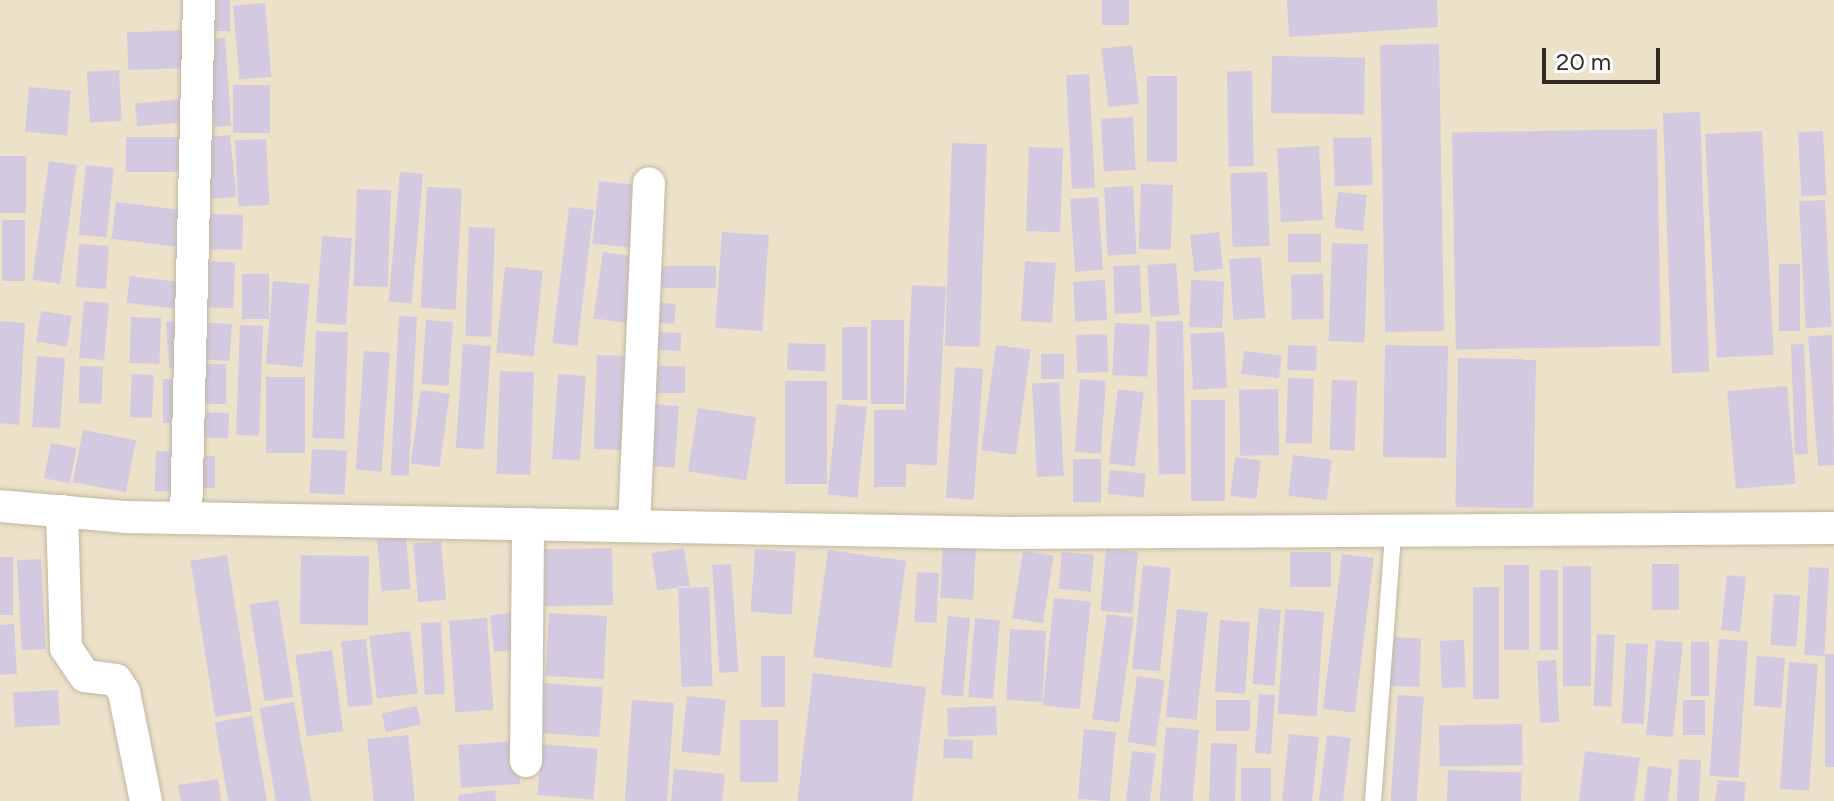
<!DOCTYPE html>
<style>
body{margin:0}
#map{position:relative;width:1834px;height:801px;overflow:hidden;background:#ece1c9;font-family:Figtree,sans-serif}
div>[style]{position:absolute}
.building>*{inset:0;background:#d3c9e0;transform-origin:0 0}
.roads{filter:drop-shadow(0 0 2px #c1b7a0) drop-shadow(0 0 2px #c1b7a0)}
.lane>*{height:16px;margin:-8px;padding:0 8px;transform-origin:8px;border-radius:8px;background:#fff}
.street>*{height:32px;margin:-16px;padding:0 16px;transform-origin:16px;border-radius:16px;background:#fff}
span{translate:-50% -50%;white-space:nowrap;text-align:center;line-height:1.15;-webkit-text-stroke:6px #fff;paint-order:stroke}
.scale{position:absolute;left:1542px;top:48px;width:118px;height:36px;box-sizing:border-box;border:4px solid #2f2b22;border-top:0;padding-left:10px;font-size:24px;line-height:28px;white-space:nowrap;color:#2f2b22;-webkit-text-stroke:6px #fff;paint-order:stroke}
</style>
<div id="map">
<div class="building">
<i style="left:205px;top:0;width:25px;height:31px"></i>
<i style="left:1102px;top:0;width:27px;height:25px"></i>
<i style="clip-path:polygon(1287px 0,1437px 0,1438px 27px,1289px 37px)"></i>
<i style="left:265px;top:3px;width:74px;height:32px;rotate:85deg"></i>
<i style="left:188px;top:30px;width:38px;height:61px;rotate:88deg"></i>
<i style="left:225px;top:38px;width:88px;height:17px;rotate:86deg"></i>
<i style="left:1439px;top:44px;width:287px;height:59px;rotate:89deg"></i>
<i style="left:1132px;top:45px;width:59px;height:31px;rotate:83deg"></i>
<i style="left:1272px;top:56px;width:93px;height:57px;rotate:1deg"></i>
<i style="left:119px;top:70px;width:51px;height:32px;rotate:87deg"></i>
<i style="left:1252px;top:71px;width:95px;height:25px;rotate:89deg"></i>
<i style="left:1089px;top:74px;width:114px;height:23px;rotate:87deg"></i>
<i style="left:1147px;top:76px;width:30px;height:86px"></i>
<i style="left:270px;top:85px;width:48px;height:37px;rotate:90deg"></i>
<i style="left:29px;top:87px;width:42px;height:45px;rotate:5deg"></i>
<i style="left:186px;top:99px;width:23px;height:51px;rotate:85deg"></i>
<i style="left:1700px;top:112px;width:260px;height:37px;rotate:88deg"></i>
<i style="left:1133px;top:117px;width:53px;height:32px;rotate:87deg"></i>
<i style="left:1657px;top:129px;width:217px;height:205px;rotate:89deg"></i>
<i style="left:1762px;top:131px;width:224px;height:57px;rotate:87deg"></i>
<i style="left:1823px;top:131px;width:64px;height:25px;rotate:87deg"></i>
<i style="left:230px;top:135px;width:62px;height:25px;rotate:84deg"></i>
<i style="left:184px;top:137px;width:35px;height:58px;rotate:90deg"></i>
<i style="left:1371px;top:137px;width:48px;height:38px;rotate:88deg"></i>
<i style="left:266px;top:139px;width:66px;height:31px;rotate:87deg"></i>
<i style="left:952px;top:143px;width:35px;height:203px;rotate:2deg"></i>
<i style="left:1319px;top:146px;width:74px;height:42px;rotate:87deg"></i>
<i style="left:1029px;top:147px;width:34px;height:84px;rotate:2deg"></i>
<i style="left:0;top:156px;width:26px;height:57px"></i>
<i style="left:49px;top:161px;width:28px;height:120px;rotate:8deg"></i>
<i style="left:86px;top:165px;width:28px;height:70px;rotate:6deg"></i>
<i style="left:400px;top:172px;width:23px;height:130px;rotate:5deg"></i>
<i style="left:1267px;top:172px;width:74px;height:37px;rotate:88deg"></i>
<i style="left:599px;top:181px;width:40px;height:63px;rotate:6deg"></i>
<i style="left:1141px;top:184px;width:32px;height:65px;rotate:2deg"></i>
<i style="left:1133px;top:186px;width:68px;height:29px;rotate:87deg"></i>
<i style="left:427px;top:187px;width:35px;height:121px;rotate:3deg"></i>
<i style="left:357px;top:189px;width:34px;height:97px;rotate:2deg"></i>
<i style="left:1338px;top:192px;width:29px;height:36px;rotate:6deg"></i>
<i style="left:1098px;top:197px;width:73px;height:28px;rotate:86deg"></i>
<i style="left:1825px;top:200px;width:127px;height:26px;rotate:87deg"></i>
<i style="left:116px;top:202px;width:69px;height:37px;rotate:7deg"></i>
<i style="left:569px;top:207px;width:25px;height:137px;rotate:7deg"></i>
<i style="left:197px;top:214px;width:46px;height:35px;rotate:1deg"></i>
<i style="left:2px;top:220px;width:23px;height:61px"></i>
<i style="left:469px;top:227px;width:26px;height:109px;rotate:2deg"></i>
<i style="left:722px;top:232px;width:47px;height:96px;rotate:4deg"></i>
<i style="left:1219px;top:232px;width:37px;height:29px;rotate:84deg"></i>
<i style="left:1288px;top:234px;width:33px;height:28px"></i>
<i style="left:322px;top:236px;width:30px;height:87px;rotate:4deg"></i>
<i style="left:1332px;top:243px;width:36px;height:98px;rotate:2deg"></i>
<i style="left:79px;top:244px;width:30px;height:43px;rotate:4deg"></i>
<i style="left:603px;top:252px;width:34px;height:67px;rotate:8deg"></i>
<i style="left:1261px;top:257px;width:61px;height:32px;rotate:86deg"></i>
<i style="left:201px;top:261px;width:34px;height:46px;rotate:2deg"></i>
<i style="left:1025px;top:261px;width:31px;height:60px;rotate:4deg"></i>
<i style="left:1176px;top:263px;width:52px;height:29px;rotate:86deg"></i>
<i style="left:1779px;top:264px;width:21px;height:67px"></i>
<i style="left:1140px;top:265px;width:48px;height:27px;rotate:88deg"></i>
<i style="left:647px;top:266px;width:69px;height:22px"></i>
<i style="left:505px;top:267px;width:38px;height:86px;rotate:6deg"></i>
<i style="left:242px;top:274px;width:27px;height:45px"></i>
<i style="left:1323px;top:274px;width:45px;height:32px;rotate:89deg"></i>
<i style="left:130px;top:276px;width:57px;height:27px;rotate:7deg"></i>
<i style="left:1105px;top:280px;width:40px;height:32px;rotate:87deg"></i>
<i style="left:1191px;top:280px;width:33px;height:47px;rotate:2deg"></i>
<i style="left:273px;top:281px;width:37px;height:83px;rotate:5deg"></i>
<i style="left:912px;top:285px;width:34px;height:179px;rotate:3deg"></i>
<i style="left:84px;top:301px;width:25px;height:57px;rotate:5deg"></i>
<i style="left:653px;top:302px;width:23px;height:20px;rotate:5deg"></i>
<i style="left:41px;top:311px;width:31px;height:31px;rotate:9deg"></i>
<i style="left:399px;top:316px;width:18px;height:159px;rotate:3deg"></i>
<i style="left:131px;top:317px;width:30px;height:46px;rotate:2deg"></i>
<i style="left:426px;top:320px;width:27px;height:64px;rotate:4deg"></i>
<i style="left:871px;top:320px;width:33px;height:84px"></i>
<i style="clip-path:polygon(0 321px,25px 323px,19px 425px,0 423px)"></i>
<i style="left:184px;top:321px;width:46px;height:18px;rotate:86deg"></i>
<i style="left:1183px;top:321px;width:153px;height:27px;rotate:89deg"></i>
<i style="left:201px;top:322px;width:31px;height:37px;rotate:4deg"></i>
<i style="left:1115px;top:323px;width:35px;height:52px;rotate:3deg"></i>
<i style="left:240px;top:325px;width:23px;height:110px;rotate:2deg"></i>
<i style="left:842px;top:327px;width:25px;height:73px"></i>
<i style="left:316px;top:331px;width:32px;height:107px;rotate:2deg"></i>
<i style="left:655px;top:332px;width:26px;height:18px;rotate:2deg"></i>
<i style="left:1224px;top:332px;width:56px;height:34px;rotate:87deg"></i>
<i style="left:1107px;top:334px;width:38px;height:31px;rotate:88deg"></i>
<i style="clip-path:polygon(1832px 335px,1834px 465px,1818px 466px,1808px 336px)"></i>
<i style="left:788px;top:343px;width:38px;height:27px;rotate:2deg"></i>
<i style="left:463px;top:344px;width:28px;height:104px;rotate:4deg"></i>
<i style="left:1804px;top:344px;width:110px;height:13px;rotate:88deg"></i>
<i style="left:996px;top:345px;width:35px;height:106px;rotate:8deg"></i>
<i style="left:1288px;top:345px;width:29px;height:25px;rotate:2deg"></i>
<i style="left:1385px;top:345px;width:63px;height:112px;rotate:1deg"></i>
<i style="left:364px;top:351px;width:26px;height:119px;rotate:4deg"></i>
<i style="left:1244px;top:351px;width:38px;height:23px;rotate:7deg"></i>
<i style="left:1041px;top:354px;width:23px;height:25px"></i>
<i style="left:597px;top:355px;width:32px;height:94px;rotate:2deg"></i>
<i style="left:37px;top:356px;width:28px;height:71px;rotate:4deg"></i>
<i style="left:1458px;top:358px;width:78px;height:149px;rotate:1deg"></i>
<i style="left:201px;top:364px;width:25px;height:40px"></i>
<i style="left:80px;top:366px;width:23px;height:37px;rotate:2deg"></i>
<i style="left:649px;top:366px;width:36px;height:27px"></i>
<i style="left:955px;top:367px;width:28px;height:131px;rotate:4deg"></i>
<i style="left:500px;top:371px;width:34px;height:103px;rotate:2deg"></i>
<i style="left:132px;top:374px;width:22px;height:43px;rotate:3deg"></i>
<i style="left:558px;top:374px;width:28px;height:85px;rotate:4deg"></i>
<i style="left:266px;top:377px;width:39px;height:76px"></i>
<i style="left:1288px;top:378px;width:26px;height:65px;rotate:2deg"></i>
<i style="left:163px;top:379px;width:20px;height:44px"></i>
<i style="left:1080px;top:379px;width:26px;height:73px;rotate:4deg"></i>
<i style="left:1332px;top:380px;width:25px;height:70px;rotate:2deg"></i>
<i style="left:785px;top:381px;width:42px;height:103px"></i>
<i style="left:1059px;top:382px;width:94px;height:27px;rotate:87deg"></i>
<i style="left:1787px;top:386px;width:98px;height:60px;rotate:85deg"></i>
<i style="left:1118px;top:389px;width:26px;height:75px;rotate:7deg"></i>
<i style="left:1278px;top:389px;width:66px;height:39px;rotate:89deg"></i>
<i style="left:421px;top:390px;width:29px;height:74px;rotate:8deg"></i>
<i style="left:1191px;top:400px;width:34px;height:101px"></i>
<i style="left:652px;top:404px;width:27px;height:62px;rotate:4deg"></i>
<i style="left:837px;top:404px;width:30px;height:91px;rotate:6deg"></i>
<i style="left:698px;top:408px;width:59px;height:64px;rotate:9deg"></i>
<i style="left:874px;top:410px;width:32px;height:77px"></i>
<i style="left:196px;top:412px;width:33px;height:25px;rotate:2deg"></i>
<i style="left:83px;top:430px;width:54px;height:53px;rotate:11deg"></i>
<i style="left:51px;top:443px;width:26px;height:36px;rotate:11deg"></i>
<i style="left:312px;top:449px;width:35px;height:44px;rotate:3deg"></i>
<i style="left:156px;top:451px;width:24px;height:40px;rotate:2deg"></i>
<i style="left:1293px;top:455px;width:39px;height:41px;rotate:7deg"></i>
<i style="left:193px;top:456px;width:22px;height:32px"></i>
<i style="left:1235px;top:457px;width:26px;height:39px;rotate:7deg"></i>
<i style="left:1073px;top:459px;width:28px;height:43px"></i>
<i style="left:1110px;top:470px;width:36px;height:24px;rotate:6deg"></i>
<i style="left:406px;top:537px;width:52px;height:29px;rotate:85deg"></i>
<i style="left:441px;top:541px;width:59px;height:28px;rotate:85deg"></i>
<i style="left:943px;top:546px;width:33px;height:52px;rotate:3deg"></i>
<i style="left:612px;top:548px;width:57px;height:71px;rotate:89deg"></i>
<i style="left:684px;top:548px;width:38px;height:33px;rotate:81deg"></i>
<i style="left:755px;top:549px;width:41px;height:63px;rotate:4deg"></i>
<i style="left:1106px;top:549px;width:32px;height:62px;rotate:5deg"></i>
<i style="left:828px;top:550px;width:79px;height:108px;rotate:8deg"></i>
<i style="left:1023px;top:551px;width:31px;height:68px;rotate:9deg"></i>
<i style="left:1062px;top:552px;width:32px;height:37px;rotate:5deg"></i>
<i style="left:1290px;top:552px;width:41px;height:35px"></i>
<i style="left:1342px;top:554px;width:32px;height:156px;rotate:7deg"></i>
<i style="left:227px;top:555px;width:158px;height:37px;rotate:81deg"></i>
<i style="left:301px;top:555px;width:68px;height:69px;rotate:1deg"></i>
<i style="left:0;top:557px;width:13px;height:58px"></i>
<i style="left:41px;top:559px;width:90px;height:24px;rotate:87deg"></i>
<i style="left:731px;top:564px;width:108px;height:19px;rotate:86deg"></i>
<i style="left:1652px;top:564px;width:27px;height:46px"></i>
<i style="left:1143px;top:565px;width:28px;height:104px;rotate:6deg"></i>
<i style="left:1504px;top:565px;width:25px;height:85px"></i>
<i style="left:1563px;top:566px;width:28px;height:120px"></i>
<i style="left:1809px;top:567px;width:20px;height:88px;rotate:3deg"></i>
<i style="left:1540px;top:570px;width:18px;height:80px"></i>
<i style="left:917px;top:572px;width:22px;height:50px;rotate:3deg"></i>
<i style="left:1727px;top:575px;width:19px;height:55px;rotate:6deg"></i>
<i style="left:709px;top:587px;width:99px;height:31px;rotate:88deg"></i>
<i style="left:1473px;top:587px;width:26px;height:112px"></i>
<i style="left:1774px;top:594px;width:26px;height:51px;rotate:4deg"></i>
<i style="left:1054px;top:598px;width:37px;height:108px;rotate:6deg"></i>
<i style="left:278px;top:600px;width:98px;height:29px;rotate:81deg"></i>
<i style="left:1259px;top:608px;width:22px;height:76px;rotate:5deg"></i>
<i style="left:1177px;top:609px;width:31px;height:108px;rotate:6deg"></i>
<i style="left:1285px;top:609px;width:39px;height:105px;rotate:4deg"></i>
<i style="left:511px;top:613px;width:37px;height:21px;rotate:84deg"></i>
<i style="left:549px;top:613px;width:58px;height:63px;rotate:3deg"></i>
<i style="left:1107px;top:614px;width:27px;height:106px;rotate:8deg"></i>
<i style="left:948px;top:616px;width:22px;height:79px;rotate:5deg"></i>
<i style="left:487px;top:618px;width:92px;height:38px;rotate:86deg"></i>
<i style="left:975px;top:618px;width:25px;height:79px;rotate:5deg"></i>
<i style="left:1220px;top:620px;width:30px;height:72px;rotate:4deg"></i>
<i style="left:441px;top:622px;width:72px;height:20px;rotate:87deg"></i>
<i style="clip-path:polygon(14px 624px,17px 674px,0 675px,0 625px)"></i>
<i style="left:1010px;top:629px;width:36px;height:71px;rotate:3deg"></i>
<i style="left:410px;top:631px;width:63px;height:41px;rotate:83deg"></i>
<i style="left:1597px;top:634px;width:18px;height:72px;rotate:3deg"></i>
<i style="left:1388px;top:637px;width:33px;height:49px;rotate:2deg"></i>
<i style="left:366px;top:639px;width:66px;height:25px;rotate:84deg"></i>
<i style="left:1719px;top:639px;width:29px;height:137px;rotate:4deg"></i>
<i style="left:1464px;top:640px;width:47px;height:24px;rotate:88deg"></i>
<i style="left:1656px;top:640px;width:27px;height:95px;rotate:6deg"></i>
<i style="left:1691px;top:642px;width:18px;height:54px"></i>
<i style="left:1626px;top:643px;width:22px;height:80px;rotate:3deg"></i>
<i style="left:332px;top:650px;width:82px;height:37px;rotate:82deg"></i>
<i style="left:1825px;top:654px;width:9px;height:113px"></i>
<i style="left:761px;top:656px;width:24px;height:51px"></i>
<i style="left:1757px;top:656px;width:28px;height:50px;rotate:4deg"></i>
<i style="left:1556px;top:660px;width:62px;height:19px;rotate:87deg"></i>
<i style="left:1789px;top:662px;width:29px;height:127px;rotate:4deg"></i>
<i style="left:813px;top:673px;width:114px;height:129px;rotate:7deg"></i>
<i style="left:1137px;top:676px;width:28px;height:67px;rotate:8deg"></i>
<i style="left:543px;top:683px;width:60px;height:50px;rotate:4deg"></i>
<i style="left:58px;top:690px;width:35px;height:45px;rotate:87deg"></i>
<i style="left:1259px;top:694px;width:16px;height:59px;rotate:4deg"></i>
<i style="left:1398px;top:695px;width:26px;height:106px;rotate:4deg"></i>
<i style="left:687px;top:696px;width:39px;height:56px;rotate:6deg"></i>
<i style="left:632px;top:700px;width:42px;height:101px;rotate:4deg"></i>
<i style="left:1216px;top:700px;width:34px;height:31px"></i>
<i style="left:1683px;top:700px;width:22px;height:35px"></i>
<i style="left:294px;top:702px;width:101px;height:35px;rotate:80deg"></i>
<i style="left:417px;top:706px;width:19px;height:36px;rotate:78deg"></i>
<i style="left:996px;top:706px;width:29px;height:49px;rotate:88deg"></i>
<i style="left:252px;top:716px;width:86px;height:38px;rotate:80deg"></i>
<i style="left:740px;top:720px;width:38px;height:62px"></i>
<i style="left:1522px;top:724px;width:41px;height:83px;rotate:89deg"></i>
<i style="left:1166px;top:727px;width:33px;height:74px;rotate:5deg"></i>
<i style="left:1084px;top:729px;width:32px;height:70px;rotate:5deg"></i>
<i style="left:1289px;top:734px;width:30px;height:67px;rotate:6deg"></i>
<i style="left:408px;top:735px;width:66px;height:41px;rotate:84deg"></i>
<i style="left:1327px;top:735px;width:24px;height:66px;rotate:7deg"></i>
<i style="left:944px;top:739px;width:29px;height:19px;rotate:2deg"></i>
<i style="left:517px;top:741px;width:43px;height:59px;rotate:86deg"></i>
<i style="left:1211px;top:743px;width:26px;height:58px;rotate:2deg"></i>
<i style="left:542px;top:744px;width:56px;height:51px;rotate:5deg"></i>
<i style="left:1132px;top:751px;width:24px;height:50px;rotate:7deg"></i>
<i style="clip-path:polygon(1585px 751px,1640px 758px,1634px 801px,1579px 801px)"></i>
<i style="left:1679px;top:759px;width:22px;height:42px;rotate:3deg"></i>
<i style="left:1648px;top:766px;width:24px;height:35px;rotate:7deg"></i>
<i style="left:1241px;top:768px;width:30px;height:33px"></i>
<i style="clip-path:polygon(674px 769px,725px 774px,722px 801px,671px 801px)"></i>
<i style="left:1448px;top:770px;width:74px;height:31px;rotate:2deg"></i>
<i style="clip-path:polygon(218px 779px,221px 801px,181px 801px,178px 785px)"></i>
<i style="clip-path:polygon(1718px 780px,1746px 782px,1744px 801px,1715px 801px)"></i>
<i style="clip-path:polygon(495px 790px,496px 801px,459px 801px,458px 795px)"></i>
</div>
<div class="roads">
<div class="lane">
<i style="left:1373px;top:801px;width:268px;rotate:-85.7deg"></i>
</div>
<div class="street">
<i style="left:0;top:506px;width:126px;rotate:5deg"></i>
<i style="left:126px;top:517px;width:882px;rotate:1.04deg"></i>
<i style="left:1008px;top:533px;width:826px;rotate:-0.35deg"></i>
<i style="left:62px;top:511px;width:137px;rotate:88.3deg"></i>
<i style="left:66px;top:648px;width:34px;rotate:56deg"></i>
<i style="left:85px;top:676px;width:31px;rotate:7deg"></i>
<i style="left:116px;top:680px;width:14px;rotate:56deg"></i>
<i style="left:124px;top:692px;width:111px;rotate:78.6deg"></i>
<i style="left:186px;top:518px;width:518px;rotate:-88.56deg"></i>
<i style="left:634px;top:526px;width:343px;rotate:-87.5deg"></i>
<i style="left:526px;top:761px;width:237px;rotate:-89.5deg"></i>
</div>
</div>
<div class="scale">20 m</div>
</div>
